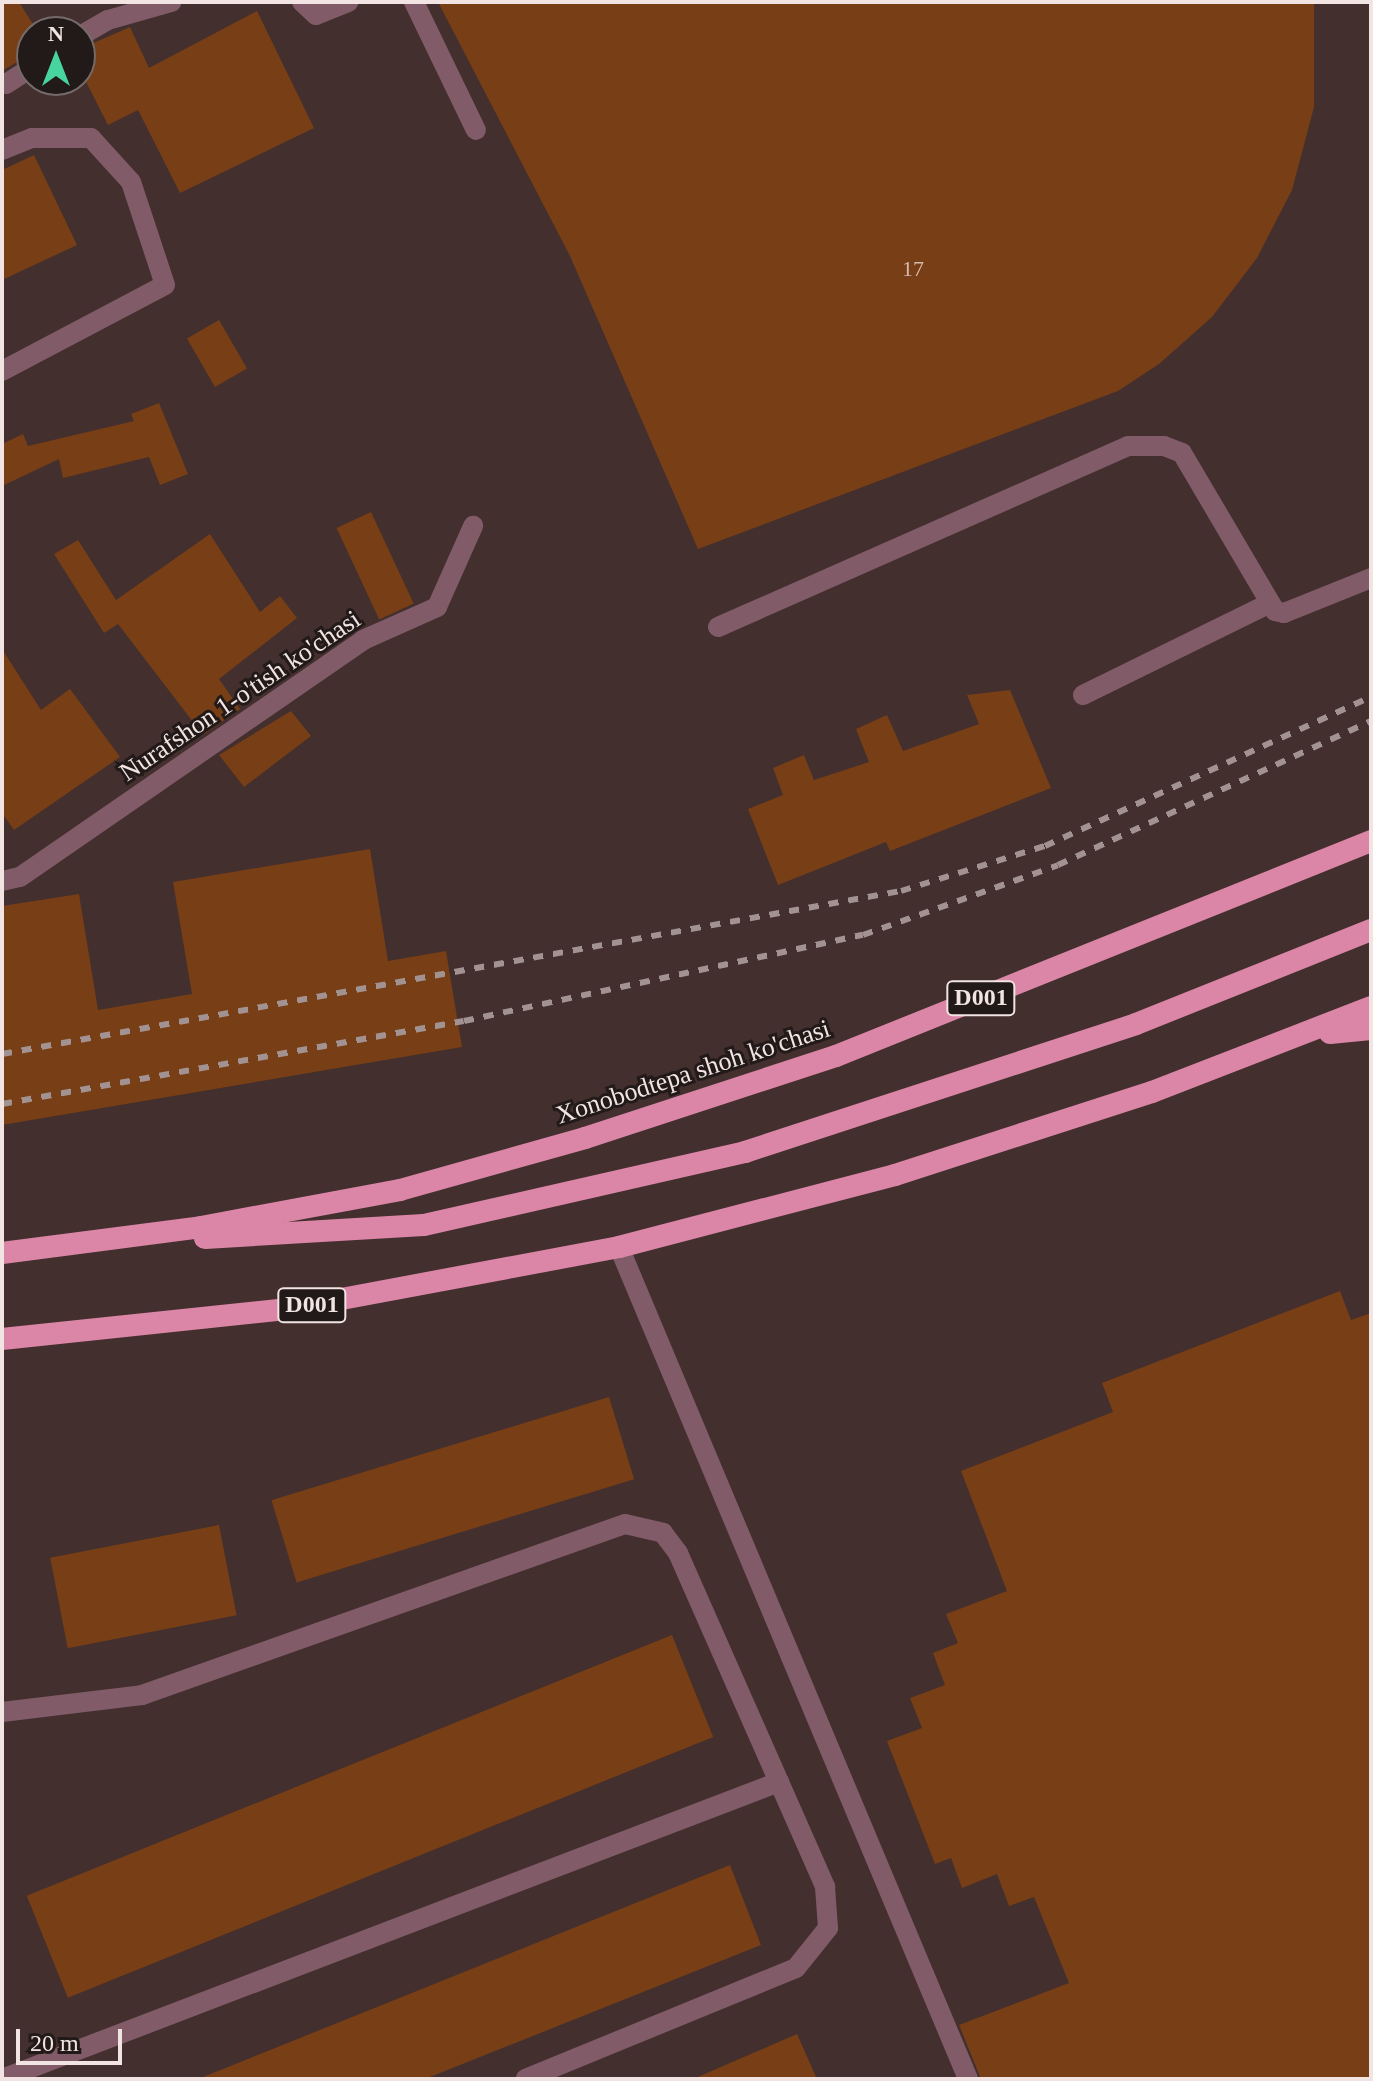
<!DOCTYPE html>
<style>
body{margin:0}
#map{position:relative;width:1373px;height:2081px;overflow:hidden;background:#422f2e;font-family:Georgia,serif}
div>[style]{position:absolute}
.building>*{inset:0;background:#783e15;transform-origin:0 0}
.service>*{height:20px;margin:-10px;padding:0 10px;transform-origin:10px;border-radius:10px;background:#825b69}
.minor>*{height:20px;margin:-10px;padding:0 10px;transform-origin:10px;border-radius:10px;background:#825b69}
.trunk>*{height:22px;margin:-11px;padding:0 11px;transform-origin:11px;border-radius:11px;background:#dc86a7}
.rail>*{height:6px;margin-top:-3px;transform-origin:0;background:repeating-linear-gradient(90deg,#a29291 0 10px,transparent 0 20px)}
span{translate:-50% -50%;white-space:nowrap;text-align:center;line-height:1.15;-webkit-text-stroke:6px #221a19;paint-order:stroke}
.number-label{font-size:22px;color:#d3bab0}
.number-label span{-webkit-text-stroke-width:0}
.shield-label span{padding:2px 6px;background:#221a19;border:2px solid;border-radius:6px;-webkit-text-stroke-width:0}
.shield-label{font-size:24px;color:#f1e4e3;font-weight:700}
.street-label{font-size:26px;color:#f1e4e3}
.frame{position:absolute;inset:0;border:4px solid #f1e4e3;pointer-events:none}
.north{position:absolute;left:16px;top:16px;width:80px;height:80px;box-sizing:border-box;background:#221a19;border:2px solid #756b6a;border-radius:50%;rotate:0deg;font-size:22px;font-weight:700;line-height:32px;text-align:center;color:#f1e4e3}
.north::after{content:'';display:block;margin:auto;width:28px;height:36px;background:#47d49e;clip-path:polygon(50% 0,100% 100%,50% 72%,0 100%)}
.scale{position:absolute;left:16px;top:2029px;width:106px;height:36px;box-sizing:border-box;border:4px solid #f1e4e3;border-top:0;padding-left:10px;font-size:24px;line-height:28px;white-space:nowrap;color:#f1e4e3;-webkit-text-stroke:6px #221a19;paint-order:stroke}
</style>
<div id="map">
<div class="building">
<i style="clip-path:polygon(2px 2px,19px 2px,38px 32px,32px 32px,32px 53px,2px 71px)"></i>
<i style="clip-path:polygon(438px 2px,1314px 2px,1314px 107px,1292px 190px,1257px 258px,1212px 317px,1159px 364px,1118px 391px,698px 549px,570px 256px)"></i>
<i style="clip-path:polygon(257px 11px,314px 128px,180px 193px,138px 110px,108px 125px,80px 70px,80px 49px,130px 27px,149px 68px)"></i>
<i style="clip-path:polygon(34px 155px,77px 245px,2px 280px,2px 170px)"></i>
<i style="left:219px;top:320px;width:56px;height:37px;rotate:60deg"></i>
<i style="clip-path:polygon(159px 403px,188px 474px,160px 485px,149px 457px,63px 478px,59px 459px,2px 486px,2px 444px,23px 434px,28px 446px,134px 421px,131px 414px)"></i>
<i style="left:371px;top:512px;width:101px;height:38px;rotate:65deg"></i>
<i style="clip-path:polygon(210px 534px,260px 612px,280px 596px,297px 618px,219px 679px,240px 709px,203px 735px,118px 624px,104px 633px,54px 554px,78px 540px,116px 600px)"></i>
<i style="clip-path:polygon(2px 649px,41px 710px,70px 689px,120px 757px,14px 830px,2px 813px)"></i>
<i style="clip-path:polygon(1010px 690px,1051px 788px,890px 851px,886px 842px,778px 885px,748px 809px,783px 795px,773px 768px,804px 755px,814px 780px,869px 762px,856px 729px,887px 715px,903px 751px,979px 724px,967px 695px)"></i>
<i style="clip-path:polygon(291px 711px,311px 736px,244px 787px,219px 755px)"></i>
<i style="clip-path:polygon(370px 849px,388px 961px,446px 951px,462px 1047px,2px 1125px,2px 906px,79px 894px,98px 1010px,192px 994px,173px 882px)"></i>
<i style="clip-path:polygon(1340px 1291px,1351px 1320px,1371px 1313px,1371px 2079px,981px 2079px,959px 2025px,1069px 1983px,1034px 1897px,1009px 1906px,997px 1874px,962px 1888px,951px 1858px,935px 1864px,887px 1741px,922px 1728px,910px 1698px,945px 1685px,933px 1653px,958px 1643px,946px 1614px,1007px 1591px,961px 1471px,1113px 1412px,1102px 1383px)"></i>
<i style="left:609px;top:1397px;width:86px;height:353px;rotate:73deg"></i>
<i style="left:219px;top:1525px;width:92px;height:172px;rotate:79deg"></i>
<i style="left:672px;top:1635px;width:110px;height:696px;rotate:68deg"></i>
<i style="clip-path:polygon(730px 1865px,761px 1945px,425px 2079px,198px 2079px)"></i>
<i style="clip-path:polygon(797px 2034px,817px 2079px,693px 2079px)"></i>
</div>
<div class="service">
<i style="left:302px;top:2px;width:19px;rotate:43deg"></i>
<i style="left:316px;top:15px;width:35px;rotate:-22deg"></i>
<i style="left:414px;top:2px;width:142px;rotate:64.2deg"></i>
<i style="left:2px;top:150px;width:32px;rotate:-22deg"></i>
<i style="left:32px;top:138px;width:59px"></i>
<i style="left:91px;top:138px;width:59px;rotate:47.7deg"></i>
<i style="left:131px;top:182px;width:108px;rotate:71.7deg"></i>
<i style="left:718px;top:627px;width:448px;rotate:-23.8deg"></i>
<i style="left:1128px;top:446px;width:36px"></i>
<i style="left:1164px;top:446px;width:19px;rotate:21deg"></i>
<i style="left:1182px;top:453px;width:183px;rotate:59.5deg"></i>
<i style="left:1275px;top:611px;width:9px;rotate:13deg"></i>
<i style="left:1284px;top:613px;width:94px;rotate:-21.9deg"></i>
<i style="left:1083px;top:695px;width:204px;rotate:-26.2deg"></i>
<i style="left:619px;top:1247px;width:902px;rotate:67.24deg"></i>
<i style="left:2px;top:1712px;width:141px;rotate:-6.9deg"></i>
<i style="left:142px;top:1695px;width:512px;rotate:-19.5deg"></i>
<i style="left:625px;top:1524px;width:39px;rotate:13deg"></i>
<i style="left:663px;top:1533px;width:25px;rotate:53deg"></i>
<i style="left:678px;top:1553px;width:365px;rotate:66.2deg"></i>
<i style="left:825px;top:1887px;width:41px;rotate:85.8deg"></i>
<i style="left:828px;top:1928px;width:51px;rotate:128.7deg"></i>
<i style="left:796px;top:1968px;width:292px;rotate:157.7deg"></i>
<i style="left:2px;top:2079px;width:832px;rotate:-20.92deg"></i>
</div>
<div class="minor">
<i style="left:80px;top:36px;width:32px;rotate:-30deg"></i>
<i style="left:108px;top:20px;width:66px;rotate:-15.9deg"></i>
<i style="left:6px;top:84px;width:31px;rotate:-33deg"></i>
<i style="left:2px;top:371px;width:184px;rotate:-27.8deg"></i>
<i style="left:2px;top:881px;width:18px;rotate:-13deg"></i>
<i style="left:20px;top:877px;width:417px;rotate:-34.6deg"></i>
<i style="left:363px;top:640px;width:81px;rotate:-24deg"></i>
<i style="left:437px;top:607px;width:89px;rotate:-66deg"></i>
</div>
<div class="trunk">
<i style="left:1330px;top:1033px;width:41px;rotate:-5.6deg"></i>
<i style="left:205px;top:1238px;width:219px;rotate:-3.4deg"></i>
<i style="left:424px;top:1225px;width:329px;rotate:-12.8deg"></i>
<i style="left:745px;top:1152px;width:411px;rotate:-18.1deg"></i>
<i style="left:1136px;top:1024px;width:253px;rotate:-21.8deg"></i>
<i style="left:2px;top:1253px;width:201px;rotate:-7.4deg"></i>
<i style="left:201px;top:1227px;width:202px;rotate:-10.5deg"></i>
<i style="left:400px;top:1190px;width:192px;rotate:-15.7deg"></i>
<i style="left:585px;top:1138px;width:264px;rotate:-18.1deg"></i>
<i style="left:836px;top:1056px;width:577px;rotate:-21.89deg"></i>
<i style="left:2px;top:1339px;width:288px;rotate:-6deg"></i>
<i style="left:288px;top:1309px;width:337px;rotate:-10.6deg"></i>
<i style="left:619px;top:1247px;width:285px;rotate:-14.6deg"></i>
<i style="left:895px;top:1175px;width:270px;rotate:-17.9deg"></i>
<i style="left:1152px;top:1092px;width:235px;rotate:-21.2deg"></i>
</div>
<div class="rail">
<i style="left:2px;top:1054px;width:914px;rotate:-10.28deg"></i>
<i style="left:901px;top:891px;width:151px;rotate:-17.4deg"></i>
<i style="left:1045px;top:846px;width:358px;rotate:-24.6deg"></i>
<i style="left:2px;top:1104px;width:469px;rotate:-10.2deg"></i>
<i style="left:464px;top:1021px;width:408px;rotate:-12.2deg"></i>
<i style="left:863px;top:935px;width:207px;rotate:-19.7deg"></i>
<i style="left:1058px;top:865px;width:345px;rotate:-24.7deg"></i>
</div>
<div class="number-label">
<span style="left:913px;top:269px">17</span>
</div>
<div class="shield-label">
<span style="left:981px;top:998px">D001</span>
<span style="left:312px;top:1305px">D001</span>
</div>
<div class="street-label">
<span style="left:240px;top:696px;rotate:-34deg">Nurafshon 1-o'tish ko'chasi</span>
<span style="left:693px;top:1072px;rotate:-18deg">Xonobodtepa shoh ko'chasi</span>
</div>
<div class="frame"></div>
<div class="north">N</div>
<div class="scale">20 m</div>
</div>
